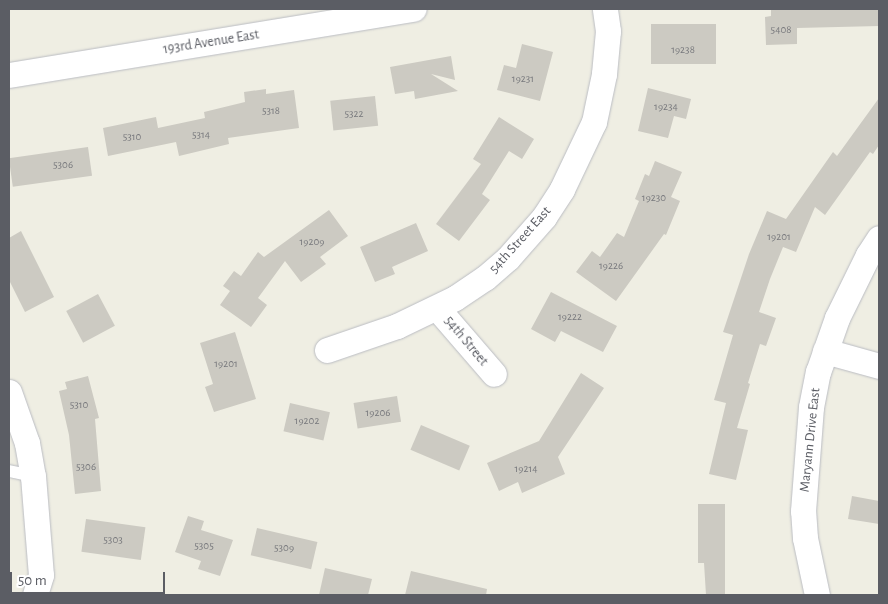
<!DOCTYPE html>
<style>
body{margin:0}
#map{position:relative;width:888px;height:604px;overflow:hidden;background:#efeee3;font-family:"Alegreya Sans",sans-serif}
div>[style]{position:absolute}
.building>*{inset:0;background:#cccac2;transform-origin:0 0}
.roads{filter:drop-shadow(0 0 1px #babcc2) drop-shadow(0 0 1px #babcc2)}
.lane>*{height:12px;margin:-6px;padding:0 6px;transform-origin:6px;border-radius:6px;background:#fff}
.street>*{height:25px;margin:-12.5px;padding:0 12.5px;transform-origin:12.5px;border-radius:12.5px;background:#fff}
span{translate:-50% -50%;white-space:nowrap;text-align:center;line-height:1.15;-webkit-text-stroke:4px #fff;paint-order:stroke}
.number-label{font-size:11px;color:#77787c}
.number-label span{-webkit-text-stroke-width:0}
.street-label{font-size:14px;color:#5b5d64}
.frame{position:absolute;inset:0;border:10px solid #5b5d64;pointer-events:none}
.scale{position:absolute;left:10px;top:572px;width:155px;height:22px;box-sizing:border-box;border:2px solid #5b5d64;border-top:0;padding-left:6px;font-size:15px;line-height:18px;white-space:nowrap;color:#5b5d64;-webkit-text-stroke:4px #fff;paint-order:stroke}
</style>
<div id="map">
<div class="building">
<i style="clip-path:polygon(771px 9px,879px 9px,879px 26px,797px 28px,797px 44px,766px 45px,765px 17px,771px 16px)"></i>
<i style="left:651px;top:24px;width:65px;height:40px"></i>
<i style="clip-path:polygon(522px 44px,553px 52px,540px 101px,497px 90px,504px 65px,516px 68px)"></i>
<i style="clip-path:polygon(451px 56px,455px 80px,431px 74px,458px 91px,415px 99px,414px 91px,395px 94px,390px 67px)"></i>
<i style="clip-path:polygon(648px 88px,691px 99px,686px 119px,674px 116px,668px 138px,638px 131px)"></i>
<i style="clip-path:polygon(266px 89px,266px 94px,294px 90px,299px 128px,228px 138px,229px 144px,179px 156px,176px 142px,108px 156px,103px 128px,156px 117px,158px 128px,205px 118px,204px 112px,245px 102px,244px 92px)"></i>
<i style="left:375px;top:96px;width:30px;height:45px;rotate:84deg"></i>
<i style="clip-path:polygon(879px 98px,879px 145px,873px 154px,870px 152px,825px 215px,815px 207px,796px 252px,783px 247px,770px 279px,759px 312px,776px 318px,766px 346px,760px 344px,748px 383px,750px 384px,737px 428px,748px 430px,736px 480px,709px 474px,726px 403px,714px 400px,733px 335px,723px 332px,749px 254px,767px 211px,786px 219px,833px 152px,837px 156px)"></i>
<i style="clip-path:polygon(499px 117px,534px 139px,522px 159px,509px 151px,482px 194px,490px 200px,459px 241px,436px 224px,481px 164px,473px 159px)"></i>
<i style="left:88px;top:147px;width:29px;height:80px;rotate:82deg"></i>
<i style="clip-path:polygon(655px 161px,682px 172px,671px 197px,680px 201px,666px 235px,664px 234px,616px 301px,576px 272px,592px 251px,600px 257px,617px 233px,624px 237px,639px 201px,635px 199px,645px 174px,649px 176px)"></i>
<i style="clip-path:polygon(329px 210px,348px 236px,320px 257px,326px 264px,301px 282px,285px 261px,258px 298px,267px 305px,251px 327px,220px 305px,230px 291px,223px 286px,234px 271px,241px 276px,258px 252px,264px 257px)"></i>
<i style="clip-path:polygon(416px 223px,428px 251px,392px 267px,395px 274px,375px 282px,360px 247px)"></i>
<i style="clip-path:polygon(21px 231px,54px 297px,25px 312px,9px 280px,9px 238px)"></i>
<i style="clip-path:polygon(551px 292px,617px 326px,603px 352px,561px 331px,555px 342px,531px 329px)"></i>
<i style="left:98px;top:294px;width:36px;height:36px;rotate:62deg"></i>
<i style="clip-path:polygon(235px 332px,256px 399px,214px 412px,205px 387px,213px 384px,200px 343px)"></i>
<i style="clip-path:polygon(581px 373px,604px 388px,558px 457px,565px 474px,522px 493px,518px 482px,499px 491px,487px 463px,539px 441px)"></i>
<i style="clip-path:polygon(88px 376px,99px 418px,95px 419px,101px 491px,75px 494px,69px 435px,59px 391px,67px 389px,65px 382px)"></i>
<i style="left:397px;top:396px;width:26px;height:44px;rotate:81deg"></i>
<i style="left:290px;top:403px;width:41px;height:29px;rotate:13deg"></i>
<i style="left:421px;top:425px;width:53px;height:27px;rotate:23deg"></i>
<i style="clip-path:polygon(852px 496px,879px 501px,879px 524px,848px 519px)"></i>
<i style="clip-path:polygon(698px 504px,725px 504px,725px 595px,706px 595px,704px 563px,698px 563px)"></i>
<i style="clip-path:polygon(188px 516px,204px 521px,201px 530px,233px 540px,220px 576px,198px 569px,201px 561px,175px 552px)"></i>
<i style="left:86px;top:519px;width:60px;height:33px;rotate:8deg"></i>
<i style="left:257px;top:528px;width:62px;height:28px;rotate:13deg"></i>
<i style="clip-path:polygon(325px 568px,372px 579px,368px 595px,319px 595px)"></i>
<i style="clip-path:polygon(411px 571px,487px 589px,486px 595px,405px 595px)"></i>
</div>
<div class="roads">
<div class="lane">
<i style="left:9px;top:471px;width:25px;rotate:12deg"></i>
</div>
<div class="street">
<i style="left:9px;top:75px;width:410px;rotate:-9.3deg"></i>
<i style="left:437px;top:308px;width:87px;rotate:49.2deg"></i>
<i style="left:327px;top:350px;width:74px;rotate:-18.9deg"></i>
<i style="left:397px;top:326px;width:64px;rotate:-25.8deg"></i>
<i style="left:455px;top:298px;width:36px;rotate:-34deg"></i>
<i style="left:485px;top:278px;width:30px;rotate:-41deg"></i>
<i style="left:508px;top:258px;width:55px;rotate:-48.7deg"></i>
<i style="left:544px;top:217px;width:33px;rotate:-57deg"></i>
<i style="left:562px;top:189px;width:74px;rotate:-64.5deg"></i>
<i style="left:594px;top:122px;width:49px;rotate:-78.2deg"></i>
<i style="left:604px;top:74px;width:43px;rotate:-84.7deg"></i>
<i style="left:608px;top:31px;width:22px;rotate:-98deg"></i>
<i style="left:825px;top:351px;width:56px;rotate:15.5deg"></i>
<i style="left:9px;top:392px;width:54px;rotate:70.6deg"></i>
<i style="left:27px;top:443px;width:34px;rotate:80deg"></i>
<i style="left:33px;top:476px;width:99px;rotate:85.4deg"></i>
<i style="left:41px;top:575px;width:21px;rotate:107deg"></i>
<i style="left:817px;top:595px;width:58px;rotate:-101.9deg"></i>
<i style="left:805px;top:538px;width:27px;rotate:-94deg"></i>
<i style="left:803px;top:511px;width:104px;rotate:-85.6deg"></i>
<i style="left:811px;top:407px;width:36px;rotate:-79deg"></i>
<i style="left:818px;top:372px;width:57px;rotate:-70.6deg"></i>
<i style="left:837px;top:318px;width:70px;rotate:-63.8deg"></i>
<i style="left:868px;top:255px;width:20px;rotate:-57deg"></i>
</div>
</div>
<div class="number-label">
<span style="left:781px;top:30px">5408</span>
<span style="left:683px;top:50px">19238</span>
<span style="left:523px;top:79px">19231</span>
<span style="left:666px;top:107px">19234</span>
<span style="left:271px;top:111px">5318</span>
<span style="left:354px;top:114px">5322</span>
<span style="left:201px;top:135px">5314</span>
<span style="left:132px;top:137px">5310</span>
<span style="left:63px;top:165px">5306</span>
<span style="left:654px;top:198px">19230</span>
<span style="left:779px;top:237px">19201</span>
<span style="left:312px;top:242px">19209</span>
<span style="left:611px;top:266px">19226</span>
<span style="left:570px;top:317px">19222</span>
<span style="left:226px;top:364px">19201</span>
<span style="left:79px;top:405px">5310</span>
<span style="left:378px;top:413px">19206</span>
<span style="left:307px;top:421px">19202</span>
<span style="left:86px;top:467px">5306</span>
<span style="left:526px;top:469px">19214</span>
<span style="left:113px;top:540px">5303</span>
<span style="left:204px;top:546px">5305</span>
<span style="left:284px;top:548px">5309</span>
</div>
<div class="street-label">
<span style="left:211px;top:42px;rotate:-9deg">193rd Avenue East</span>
<span style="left:520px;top:240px;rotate:-48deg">54th Street East</span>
<span style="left:466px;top:341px;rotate:50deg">54th Street</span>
<span style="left:810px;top:440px;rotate:-84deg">Maryann Drive East</span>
</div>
<div class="frame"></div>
<div class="scale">50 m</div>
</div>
